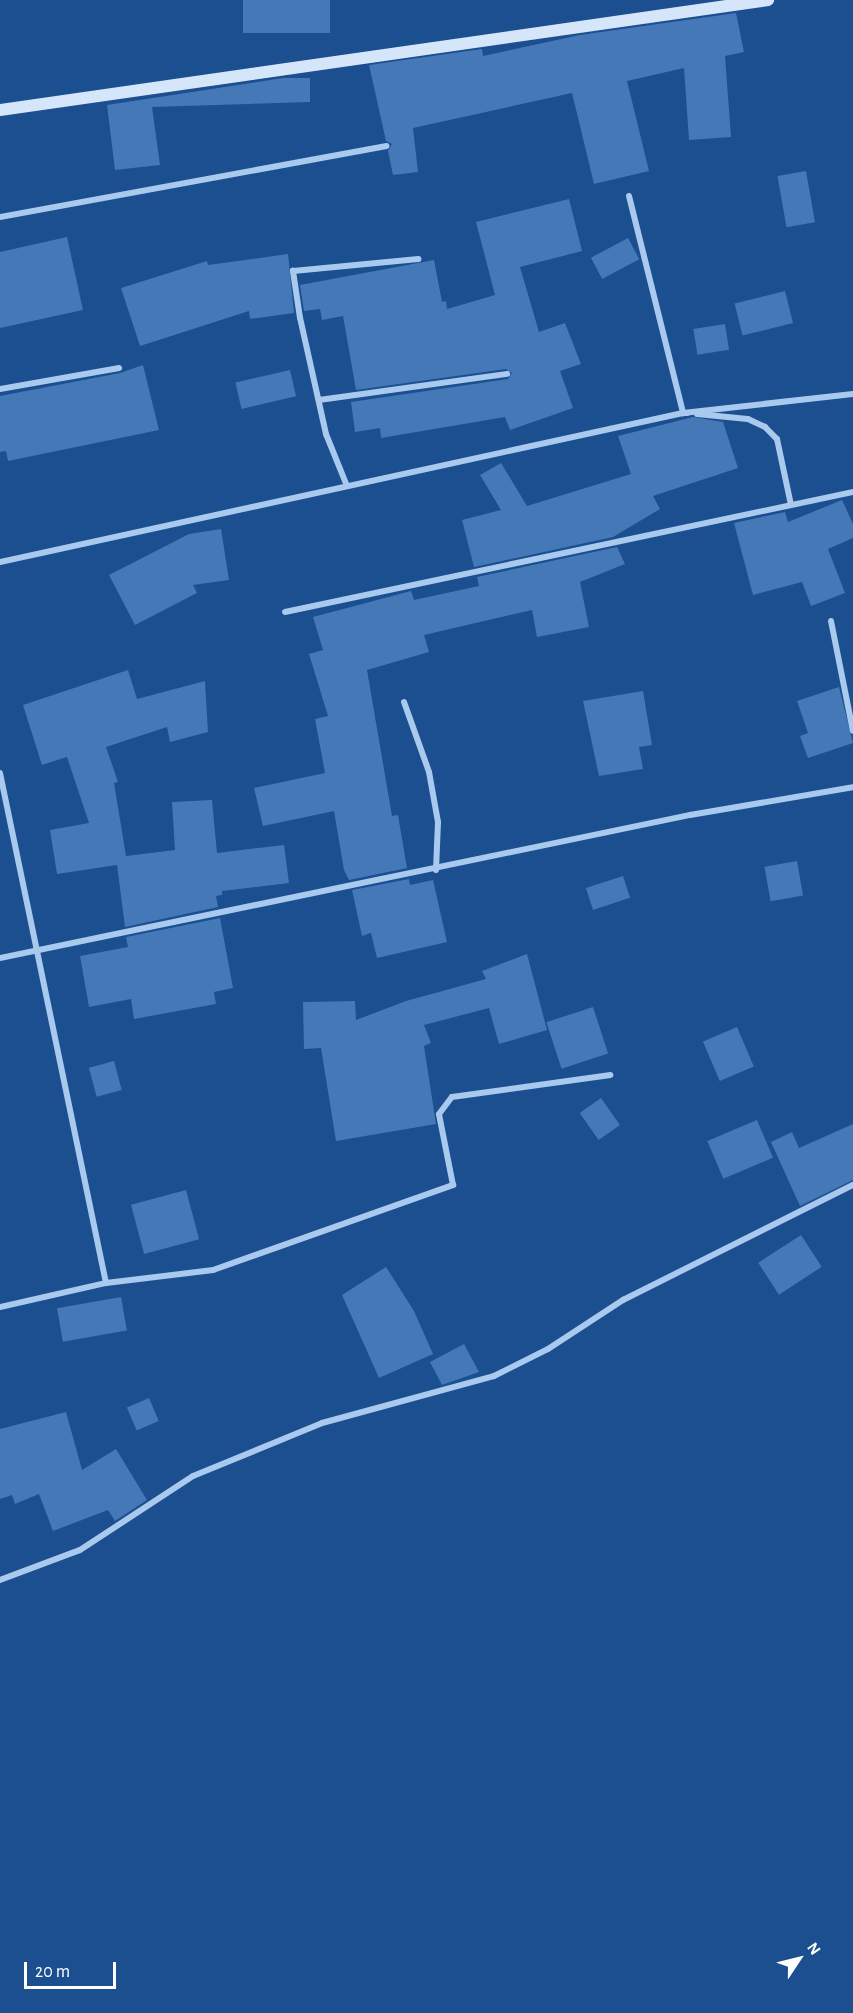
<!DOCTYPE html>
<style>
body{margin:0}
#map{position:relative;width:853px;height:2013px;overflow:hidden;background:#1b4f8f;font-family:"Alegreya Sans",sans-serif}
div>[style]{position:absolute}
.building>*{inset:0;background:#4478b7;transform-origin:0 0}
.minor>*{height:6px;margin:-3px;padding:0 3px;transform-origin:3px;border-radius:3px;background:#a9c9ee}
.secondary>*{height:12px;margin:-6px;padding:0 6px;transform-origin:6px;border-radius:6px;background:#d6e6fa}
span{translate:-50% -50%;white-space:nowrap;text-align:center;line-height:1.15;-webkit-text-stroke:4.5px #1b4f8f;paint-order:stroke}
.north{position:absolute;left:769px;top:1929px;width:60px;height:60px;-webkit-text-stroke:4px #1b4f8f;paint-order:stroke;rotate:55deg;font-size:16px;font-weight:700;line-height:24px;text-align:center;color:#fff}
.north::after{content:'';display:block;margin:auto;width:21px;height:27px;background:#fff;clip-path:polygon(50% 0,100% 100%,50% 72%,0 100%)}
.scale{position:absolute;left:24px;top:1962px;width:92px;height:27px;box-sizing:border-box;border:3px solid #fff;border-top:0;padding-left:8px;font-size:18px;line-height:21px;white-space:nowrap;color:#fff;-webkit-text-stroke:4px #1b4f8f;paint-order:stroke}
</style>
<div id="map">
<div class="building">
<i style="left:243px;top:0;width:87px;height:33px"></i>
<i style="clip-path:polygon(736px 13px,744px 52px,725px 56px,731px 137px,689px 140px,684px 68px,627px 81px,649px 171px,594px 184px,572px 93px,413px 128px,418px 172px,393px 175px,388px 151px,392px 144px,386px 141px,369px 65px,482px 49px,483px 56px,580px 35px)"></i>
<i style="clip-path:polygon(283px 78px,310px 78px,310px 102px,152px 107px,160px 165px,115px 170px,107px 105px)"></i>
<i style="left:806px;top:171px;width:52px;height:29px;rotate:80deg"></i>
<i style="clip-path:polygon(569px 199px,582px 251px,520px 267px,539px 332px,565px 323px,581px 364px,560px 371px,573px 408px,510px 430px,505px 417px,381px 438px,380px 428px,355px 432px,351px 402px,508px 379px,512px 373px,506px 369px,356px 390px,343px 316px,322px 320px,320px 309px,304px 311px,300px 285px,434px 260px,442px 302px,446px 301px,447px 309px,495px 295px,476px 222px)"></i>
<i style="clip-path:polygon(67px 237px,83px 310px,0 328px,0 252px)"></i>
<i style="left:628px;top:238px;width:24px;height:42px;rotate:62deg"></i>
<i style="clip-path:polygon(288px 254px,294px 313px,250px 319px,249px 311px,140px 346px,121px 288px,207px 261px,208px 265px)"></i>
<i style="left:785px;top:291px;width:33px;height:52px;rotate:76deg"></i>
<i style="left:725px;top:324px;width:26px;height:32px;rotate:81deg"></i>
<i style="clip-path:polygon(143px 365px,159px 430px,8px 461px,6px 451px,0 452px,0 396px,120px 373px)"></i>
<i style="left:290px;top:370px;width:27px;height:56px;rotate:77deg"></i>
<i style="clip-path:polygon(693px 417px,723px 422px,738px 468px,653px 496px,660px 509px,613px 537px,474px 567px,462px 520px,501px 510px,480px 475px,501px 463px,527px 506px,631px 474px,618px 436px)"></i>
<i style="clip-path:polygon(842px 500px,853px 524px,853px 538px,828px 549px,845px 593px,811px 606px,802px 582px,753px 595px,734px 523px,785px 512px,788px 522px)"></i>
<i style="clip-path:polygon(221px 529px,229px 580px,193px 585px,197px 593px,135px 625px,109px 575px,189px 534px)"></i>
<i style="clip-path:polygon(617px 547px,625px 564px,580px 582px,589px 627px,537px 637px,532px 610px,424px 635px,429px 652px,367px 670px,392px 816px,398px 815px,407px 868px,349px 880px,344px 870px,334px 811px,263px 826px,254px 788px,325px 773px,315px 719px,328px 716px,309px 654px,323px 650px,313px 617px,411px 591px,414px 600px,479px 586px,477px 577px)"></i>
<i style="clip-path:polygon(128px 670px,137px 699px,205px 681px,208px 732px,170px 742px,167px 727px,106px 747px,118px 782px,114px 783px,126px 856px,175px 850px,172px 802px,212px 800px,217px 853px,284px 845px,289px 883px,222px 891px,222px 895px,216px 896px,218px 907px,125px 927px,117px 865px,57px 874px,50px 830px,89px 823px,67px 757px,42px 765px,23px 705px)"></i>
<i style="clip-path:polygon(839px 687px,853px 743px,808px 758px,800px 736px,808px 733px,797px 701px)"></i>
<i style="clip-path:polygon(643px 691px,652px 745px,639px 747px,643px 769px,599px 776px,583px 701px)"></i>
<i style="left:797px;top:861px;width:35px;height:33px;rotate:80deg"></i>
<i style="left:623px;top:876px;width:23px;height:39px;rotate:72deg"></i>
<i style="clip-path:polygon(409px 879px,410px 885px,433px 880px,447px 942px,377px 958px,371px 933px,362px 936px,352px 890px)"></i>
<i style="clip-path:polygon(220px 918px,233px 988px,214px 992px,216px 1004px,134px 1019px,131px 999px,89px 1007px,80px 956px,128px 947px,126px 937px)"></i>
<i style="clip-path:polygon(527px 954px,547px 1030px,499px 1044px,489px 1008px,424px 1025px,431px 1043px,424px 1046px,436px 1124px,336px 1141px,321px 1048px,304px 1049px,303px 1002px,355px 1001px,356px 1020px,406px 1001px,486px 979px,482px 971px)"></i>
<i style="left:593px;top:1007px;width:49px;height:49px;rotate:72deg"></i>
<i style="left:737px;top:1027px;width:43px;height:37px;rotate:67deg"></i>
<i style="left:114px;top:1061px;width:30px;height:26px;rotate:75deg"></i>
<i style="left:601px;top:1098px;width:33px;height:26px;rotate:55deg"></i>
<i style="left:757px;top:1120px;width:41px;height:54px;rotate:67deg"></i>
<i style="clip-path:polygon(853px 1124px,853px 1180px,800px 1206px,771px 1142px,792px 1132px,799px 1148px)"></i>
<i style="left:186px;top:1190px;width:51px;height:57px;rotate:75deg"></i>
<i style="left:801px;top:1235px;width:38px;height:51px;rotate:57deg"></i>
<i style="clip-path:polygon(386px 1267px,414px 1311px,433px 1354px,379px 1378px,342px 1295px)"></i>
<i style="left:121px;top:1297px;width:34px;height:65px;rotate:80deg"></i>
<i style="clip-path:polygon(464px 1344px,479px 1372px,442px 1385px,430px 1362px)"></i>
<i style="left:149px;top:1398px;width:25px;height:24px;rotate:67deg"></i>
<i style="clip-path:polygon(66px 1412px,82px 1470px,116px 1449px,147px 1500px,115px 1521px,108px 1510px,53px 1531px,39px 1494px,15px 1504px,12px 1495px,0 1499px,0 1429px)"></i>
</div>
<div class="minor">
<i style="left:629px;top:196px;width:224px;rotate:76deg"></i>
<i style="left:683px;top:413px;width:4px"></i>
<i style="left:0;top:217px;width:393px;rotate:-10.4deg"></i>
<i style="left:0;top:389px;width:121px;rotate:-10deg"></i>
<i style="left:319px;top:400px;width:190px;rotate:-7.9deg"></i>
<i style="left:697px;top:414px;width:51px;rotate:5.6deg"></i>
<i style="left:748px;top:419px;width:19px;rotate:25deg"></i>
<i style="left:765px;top:427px;width:17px;rotate:45deg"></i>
<i style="left:777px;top:439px;width:67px;rotate:78deg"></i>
<i style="left:347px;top:486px;width:56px;rotate:-112deg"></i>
<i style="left:326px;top:434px;width:119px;rotate:-102.6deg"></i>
<i style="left:300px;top:318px;width:48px;rotate:-98.5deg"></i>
<i style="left:293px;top:271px;width:126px;rotate:-5.5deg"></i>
<i style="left:0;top:562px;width:699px;rotate:-12.31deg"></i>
<i style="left:683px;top:413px;width:171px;rotate:-6.4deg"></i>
<i style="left:285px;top:612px;width:581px;rotate:-11.93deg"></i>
<i style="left:831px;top:621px;width:112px;rotate:78.7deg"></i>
<i style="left:404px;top:702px;width:74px;rotate:70.3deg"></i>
<i style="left:429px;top:772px;width:51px;rotate:79.8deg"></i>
<i style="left:438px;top:822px;width:48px;rotate:92.4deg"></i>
<i style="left:0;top:773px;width:521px;rotate:78.26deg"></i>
<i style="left:0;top:958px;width:705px;rotate:-11.71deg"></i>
<i style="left:690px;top:815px;width:165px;rotate:-9.7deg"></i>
<i style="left:0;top:1307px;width:109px;rotate:-12.8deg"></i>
<i style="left:106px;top:1283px;width:108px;rotate:-6.9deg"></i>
<i style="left:213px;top:1270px;width:255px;rotate:-19.5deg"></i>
<i style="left:453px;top:1185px;width:72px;rotate:-101.2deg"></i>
<i style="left:439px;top:1114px;width:21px;rotate:-53deg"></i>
<i style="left:452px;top:1097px;width:160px;rotate:-7.9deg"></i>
<i style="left:0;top:1580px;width:85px;rotate:-20.6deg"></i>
<i style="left:80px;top:1550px;width:135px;rotate:-33.2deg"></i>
<i style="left:193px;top:1476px;width:139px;rotate:-22.3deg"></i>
<i style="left:322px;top:1423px;width:178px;rotate:-15.3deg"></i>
<i style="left:494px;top:1376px;width:60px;rotate:-26.6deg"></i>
<i style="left:548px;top:1349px;width:90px;rotate:-33.2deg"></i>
<i style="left:623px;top:1300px;width:257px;rotate:-26.6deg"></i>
</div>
<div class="secondary">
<i style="left:0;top:110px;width:776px;rotate:-8.15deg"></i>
</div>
<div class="north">N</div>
<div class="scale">20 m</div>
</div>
